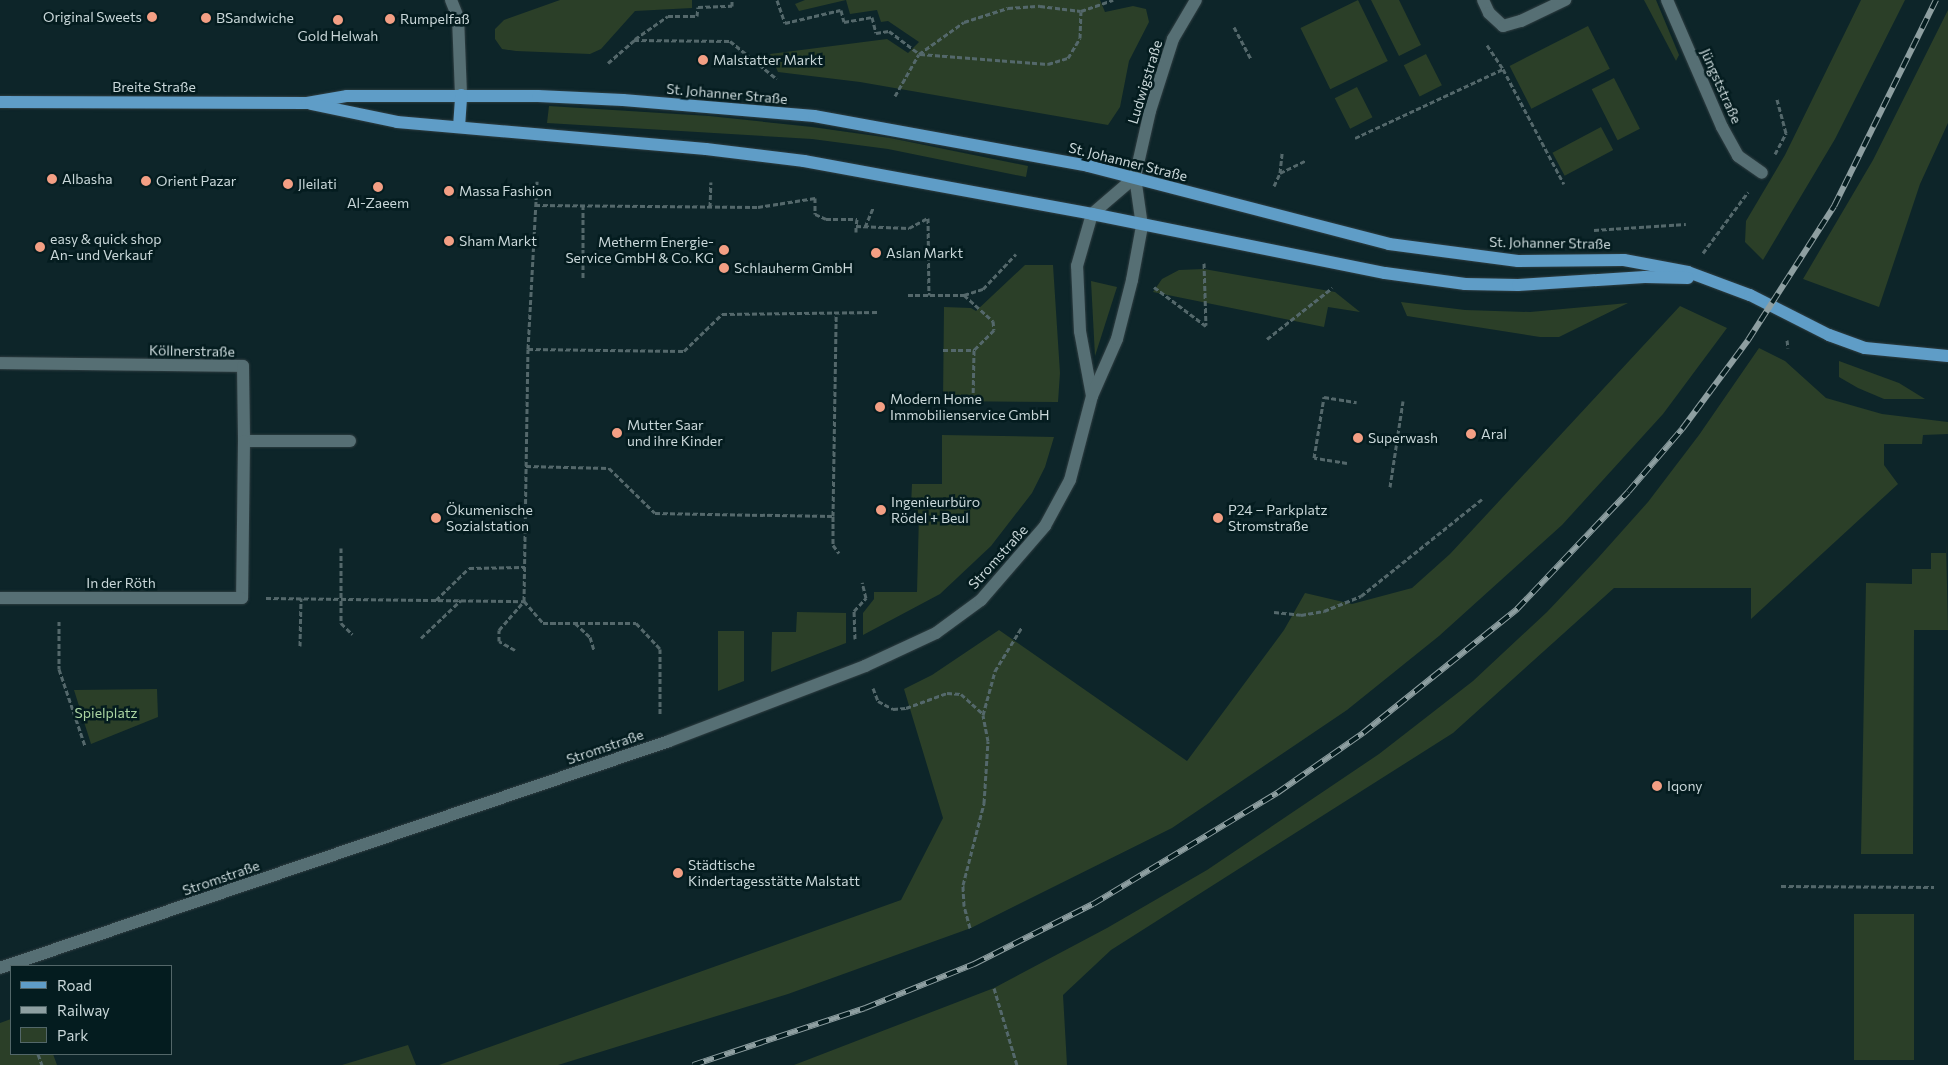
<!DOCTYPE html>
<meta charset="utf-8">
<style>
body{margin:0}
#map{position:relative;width:1948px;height:1065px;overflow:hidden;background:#0d2529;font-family:Commissioner,sans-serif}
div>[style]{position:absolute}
.green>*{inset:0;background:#2b3f28;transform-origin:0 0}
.path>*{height:3px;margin-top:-1.5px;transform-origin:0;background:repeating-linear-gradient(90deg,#54686b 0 5px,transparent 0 7.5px)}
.roads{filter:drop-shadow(0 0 1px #303e42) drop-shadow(0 0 1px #303e42)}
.service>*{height:12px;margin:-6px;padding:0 6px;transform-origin:6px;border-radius:6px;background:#566f74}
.minor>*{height:12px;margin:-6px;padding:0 6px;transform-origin:6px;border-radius:6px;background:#566f74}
.primary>*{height:12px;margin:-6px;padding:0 6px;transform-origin:6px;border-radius:6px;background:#5f9dc7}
.rail>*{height:5.5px;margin-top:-2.75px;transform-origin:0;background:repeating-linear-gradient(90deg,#041c1f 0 11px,#8e9fa1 0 22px);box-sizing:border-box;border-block:1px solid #8e9fa1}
.dots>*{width:14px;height:14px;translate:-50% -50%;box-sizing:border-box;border:2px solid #041c1f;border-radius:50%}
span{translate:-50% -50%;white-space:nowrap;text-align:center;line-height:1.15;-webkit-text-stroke:5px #041c1f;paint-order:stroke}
.poi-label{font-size:14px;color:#c9d7d9}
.right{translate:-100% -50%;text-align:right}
.left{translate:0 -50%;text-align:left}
.street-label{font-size:14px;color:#c9d7d9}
.park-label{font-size:14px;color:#aad4a2}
.legend{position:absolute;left:10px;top:965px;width:162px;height:90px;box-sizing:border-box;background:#041c1f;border:1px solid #536769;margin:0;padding:6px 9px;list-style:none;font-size:15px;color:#c9d7d9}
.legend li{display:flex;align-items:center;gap:10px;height:25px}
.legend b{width:25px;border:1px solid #536769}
</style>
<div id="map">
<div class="green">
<i style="clip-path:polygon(560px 0,692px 0,692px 8px,635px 11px,601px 49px,590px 54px,516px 51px,502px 49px,495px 39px,495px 29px,504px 20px)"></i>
<i style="clip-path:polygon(805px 0,1100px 0,1105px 12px,1133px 6px,1146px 9px,1149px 22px,1129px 61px,1120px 107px,1108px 125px,860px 82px,778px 72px,770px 54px,887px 39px,908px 53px,919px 42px,888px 21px,881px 22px,877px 10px,850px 14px,846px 0,799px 11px,795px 4px)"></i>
<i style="left:1358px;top:0;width:68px;height:64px;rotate:64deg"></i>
<i style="clip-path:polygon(1371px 0,1399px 0,1421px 45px,1399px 56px)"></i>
<i style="clip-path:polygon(1644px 0,1656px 0,1679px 55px,1676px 61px)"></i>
<i style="clip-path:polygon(1861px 0,1905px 0,1835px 139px,1763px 260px,1745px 242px,1746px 221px,1785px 155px)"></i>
<i style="clip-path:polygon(1948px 10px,1948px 123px,1920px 184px,1879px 307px,1803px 279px,1873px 160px)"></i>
<i style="left:1588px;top:26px;width:48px;height:88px;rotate:63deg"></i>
<i style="left:1426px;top:54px;width:35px;height:25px;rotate:63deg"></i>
<i style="left:1614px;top:78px;width:57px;height:25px;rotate:63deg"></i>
<i style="left:1357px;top:87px;width:34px;height:25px;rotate:63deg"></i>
<i style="clip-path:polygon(549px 106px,709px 116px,812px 127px,890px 138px,1028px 166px,1026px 177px,888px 149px,812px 139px,547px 123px)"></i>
<i style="left:1601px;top:127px;width:26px;height:55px;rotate:62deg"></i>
<i style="clip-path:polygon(1025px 265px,1053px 265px,1060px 373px,1058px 402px,943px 401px,944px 307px,971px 308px,976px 311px)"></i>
<i style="clip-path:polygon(1204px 269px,1335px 292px,1360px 312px,1328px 307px,1324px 327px,1153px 292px,1162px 279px,1179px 270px)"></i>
<i style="clip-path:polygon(1091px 281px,1117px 287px,1095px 356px)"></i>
<i style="clip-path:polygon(1401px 302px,1465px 310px,1530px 312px,1628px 303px,1559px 337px,1540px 337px,1407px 316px)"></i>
<i style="clip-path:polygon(1680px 306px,1727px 328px,1663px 414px,1562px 525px,1439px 636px,1347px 710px,1172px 828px,971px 928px,788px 994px,558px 1065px,439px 1065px,901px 900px,943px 818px,904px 689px,932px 675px,999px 630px,1187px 761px,1284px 630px,1305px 593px,1352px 604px,1412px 588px,1450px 554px)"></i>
<i style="clip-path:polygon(1759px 348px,1785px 361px,1826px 398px,1882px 414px,1948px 422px,1948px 434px,1923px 435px,1922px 444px,1884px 444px,1884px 465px,1898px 484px,1751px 619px,1751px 588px,1614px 588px,1453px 733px,1111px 950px,1063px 995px,1067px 1065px,794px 1065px,994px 988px,1107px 928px,1207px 870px,1379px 754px,1473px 681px,1547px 612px,1598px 558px,1648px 502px,1699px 435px)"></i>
<i style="clip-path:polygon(1839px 361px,1899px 383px,1925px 399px,1884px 399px,1858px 388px,1839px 377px)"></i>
<i style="clip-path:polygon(942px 435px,1054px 437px,1045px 467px,1032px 493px,991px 546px,940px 594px,863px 635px,863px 613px,874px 599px,874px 592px,917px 592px,919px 514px,911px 506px,912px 484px,942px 484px)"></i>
<i style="clip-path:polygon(1946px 541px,1948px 630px,1914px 630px,1913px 854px,1861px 854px,1866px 583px,1912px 584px,1912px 569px,1931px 569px,1931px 553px,1946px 553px)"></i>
<i style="clip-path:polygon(797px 612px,846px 613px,846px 643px,771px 672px,772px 632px,796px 632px)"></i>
<i style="clip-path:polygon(718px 631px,744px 631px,744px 681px,718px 691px)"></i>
<i style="clip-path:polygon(157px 689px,158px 717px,91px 744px,74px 690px)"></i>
<i style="left:1854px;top:914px;width:60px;height:146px"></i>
<i style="clip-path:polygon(11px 1019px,11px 1054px,53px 1054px,57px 1065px,0 1065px,0 1023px)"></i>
<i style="clip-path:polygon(408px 1045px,416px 1065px,342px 1065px)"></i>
</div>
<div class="path">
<i style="left:777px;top:0;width:24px;rotate:71deg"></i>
<i style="left:785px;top:23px;width:57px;rotate:-13.1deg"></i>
<i style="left:841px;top:10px;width:12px;rotate:76deg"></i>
<i style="left:844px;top:22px;width:28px;rotate:-10deg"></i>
<i style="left:872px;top:17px;width:16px;rotate:76deg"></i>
<i style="left:876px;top:33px;width:13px;rotate:-9deg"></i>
<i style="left:889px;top:31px;width:38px;rotate:37deg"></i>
<i style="left:1234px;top:27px;width:36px;rotate:62deg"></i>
<i style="left:635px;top:39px;width:40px;rotate:-34.9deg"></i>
<i style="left:668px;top:16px;width:29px"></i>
<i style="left:697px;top:16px;width:9px;rotate:-84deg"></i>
<i style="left:698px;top:7px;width:34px;rotate:-2deg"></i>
<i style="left:732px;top:6px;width:6px;rotate:-90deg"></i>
<i style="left:1487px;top:45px;width:29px;rotate:56deg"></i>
<i style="left:1503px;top:69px;width:130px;rotate:62.1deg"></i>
<i style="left:920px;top:54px;width:128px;rotate:4.5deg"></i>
<i style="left:1048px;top:64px;width:21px;rotate:-17deg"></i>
<i style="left:1068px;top:58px;width:23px;rotate:-59deg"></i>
<i style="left:1080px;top:38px;width:26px;rotate:-88deg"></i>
<i style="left:608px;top:63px;width:35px;rotate:-41deg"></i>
<i style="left:634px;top:40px;width:96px;rotate:0.6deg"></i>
<i style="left:730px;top:41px;width:60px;rotate:39deg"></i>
<i style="left:895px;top:96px;width:48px;rotate:-60.3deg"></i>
<i style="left:919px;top:54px;width:55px;rotate:-35.4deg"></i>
<i style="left:964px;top:22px;width:46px;rotate:-17.7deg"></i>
<i style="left:1008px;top:8px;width:32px;rotate:-4deg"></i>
<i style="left:1040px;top:6px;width:41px;rotate:7deg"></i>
<i style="left:1081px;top:11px;width:34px;rotate:-19deg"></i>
<i style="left:1355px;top:138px;width:163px;rotate:-25deg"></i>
<i style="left:1775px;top:154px;width:24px;rotate:-62deg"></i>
<i style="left:1786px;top:133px;width:35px;rotate:-105deg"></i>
<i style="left:1280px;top:173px;width:28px;rotate:-26deg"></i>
<i style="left:1274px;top:186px;width:14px;rotate:-65deg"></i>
<i style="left:1280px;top:173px;width:20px;rotate:-84deg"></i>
<i style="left:535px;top:205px;width:223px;rotate:0.5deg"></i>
<i style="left:758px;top:207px;width:58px;rotate:-9deg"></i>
<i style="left:815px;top:198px;width:16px;rotate:90deg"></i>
<i style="left:815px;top:214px;width:12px;rotate:24deg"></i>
<i style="left:826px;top:219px;width:31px"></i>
<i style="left:857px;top:219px;width:7px;rotate:98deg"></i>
<i style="left:856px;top:226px;width:53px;rotate:2.2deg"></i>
<i style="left:909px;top:228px;width:21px;rotate:-28deg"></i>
<i style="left:928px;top:218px;width:77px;rotate:89.3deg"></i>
<i style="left:583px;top:205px;width:74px;rotate:90deg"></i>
<i style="left:710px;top:207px;width:25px;rotate:-88deg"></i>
<i style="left:865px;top:227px;width:21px;rotate:-67deg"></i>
<i style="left:1594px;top:230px;width:92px;rotate:-3.7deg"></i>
<i style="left:856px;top:232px;width:6px;rotate:-90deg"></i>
<i style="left:1703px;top:253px;width:76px;rotate:-53.6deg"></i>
<i style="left:1204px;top:263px;width:62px;rotate:88.2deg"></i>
<i style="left:1154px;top:287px;width:65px;rotate:36.9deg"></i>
<i style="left:908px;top:295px;width:56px"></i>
<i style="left:964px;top:295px;width:20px;rotate:-18deg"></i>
<i style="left:983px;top:289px;width:48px;rotate:-46.7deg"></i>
<i style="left:964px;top:295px;width:39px;rotate:42deg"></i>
<i style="left:993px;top:321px;width:9px;rotate:84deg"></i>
<i style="left:994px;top:330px;width:28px;rotate:135deg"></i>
<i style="left:1267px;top:339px;width:83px;rotate:-38.1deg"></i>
<i style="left:1787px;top:340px;width:8px;rotate:83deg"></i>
<i style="left:528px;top:349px;width:156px;rotate:0.7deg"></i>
<i style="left:684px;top:351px;width:53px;rotate:-44.2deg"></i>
<i style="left:722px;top:314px;width:156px;rotate:-0.7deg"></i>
<i style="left:943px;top:350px;width:31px"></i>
<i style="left:974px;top:350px;width:51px;rotate:91.1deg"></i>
<i style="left:1347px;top:463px;width:33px;rotate:-171deg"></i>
<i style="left:1314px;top:458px;width:62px;rotate:-80.7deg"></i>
<i style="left:1324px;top:397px;width:33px;rotate:9deg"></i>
<i style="left:526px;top:466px;width:83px;rotate:1.4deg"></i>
<i style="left:609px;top:468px;width:64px;rotate:44.4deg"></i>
<i style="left:655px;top:513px;width:178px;rotate:1deg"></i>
<i style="left:833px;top:516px;width:29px;rotate:90deg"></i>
<i style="left:833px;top:545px;width:10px;rotate:53deg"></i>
<i style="left:1390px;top:487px;width:87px;rotate:-81.4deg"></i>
<i style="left:833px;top:516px;width:201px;rotate:-89.1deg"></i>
<i style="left:341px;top:548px;width:75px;rotate:90deg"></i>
<i style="left:341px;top:623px;width:16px;rotate:45deg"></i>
<i style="left:266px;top:598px;width:258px;rotate:0.7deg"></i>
<i style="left:524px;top:601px;width:29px;rotate:49deg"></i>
<i style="left:543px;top:623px;width:93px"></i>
<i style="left:636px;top:623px;width:35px;rotate:47deg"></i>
<i style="left:660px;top:649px;width:65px;rotate:90deg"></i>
<i style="left:436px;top:600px;width:46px;rotate:-44.1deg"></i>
<i style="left:469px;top:568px;width:56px;rotate:-1deg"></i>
<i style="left:1274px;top:612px;width:27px;rotate:6deg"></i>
<i style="left:1301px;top:615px;width:23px;rotate:-10deg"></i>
<i style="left:1324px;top:611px;width:40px;rotate:-22deg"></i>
<i style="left:1361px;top:596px;width:155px;rotate:-38.7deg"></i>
<i style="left:59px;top:621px;width:48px;rotate:90deg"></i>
<i style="left:59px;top:669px;width:81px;rotate:71.3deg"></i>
<i style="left:575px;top:623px;width:21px;rotate:43deg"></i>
<i style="left:590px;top:637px;width:14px;rotate:73deg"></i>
<i style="left:421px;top:638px;width:55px;rotate:-43.5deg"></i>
<i style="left:855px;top:639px;width:28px;rotate:-92deg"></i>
<i style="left:854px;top:611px;width:18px;rotate:-47deg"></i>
<i style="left:866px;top:598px;width:16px;rotate:-104deg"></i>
<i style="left:300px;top:646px;width:48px;rotate:-88.8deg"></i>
<i style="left:515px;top:650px;width:18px;rotate:-151deg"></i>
<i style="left:499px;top:641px;width:11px;rotate:-90deg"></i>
<i style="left:499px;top:630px;width:38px;rotate:-49deg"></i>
<i style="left:524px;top:601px;width:252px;rotate:-89.1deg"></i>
<i style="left:528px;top:349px;width:168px;rotate:-86.9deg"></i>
<i style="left:873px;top:688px;width:14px;rotate:69deg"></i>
<i style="left:878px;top:701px;width:17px;rotate:28deg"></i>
<i style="left:893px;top:709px;width:13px;rotate:-4deg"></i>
<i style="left:906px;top:708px;width:44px;rotate:-20.1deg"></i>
<i style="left:947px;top:693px;width:14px;rotate:4deg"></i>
<i style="left:961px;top:694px;width:30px;rotate:42deg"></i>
<i style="left:1781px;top:886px;width:153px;rotate:0.4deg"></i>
<i style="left:970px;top:928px;width:23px;rotate:-105deg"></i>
<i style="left:964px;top:906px;width:21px;rotate:-93deg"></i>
<i style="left:963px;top:885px;width:85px;rotate:-75.6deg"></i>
<i style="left:984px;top:803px;width:62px;rotate:-86.3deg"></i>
<i style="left:988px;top:741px;width:26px;rotate:-101deg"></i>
<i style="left:983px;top:715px;width:46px;rotate:-74.7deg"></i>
<i style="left:995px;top:671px;width:52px;rotate:-58.5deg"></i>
<i style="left:994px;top:988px;width:80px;rotate:73.4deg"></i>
<i style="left:38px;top:1054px;width:12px;rotate:70deg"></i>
</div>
<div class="roads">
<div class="service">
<i style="left:244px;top:441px;width:106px"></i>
</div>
<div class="minor">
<i style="left:451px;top:0;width:18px;rotate:68deg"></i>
<i style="left:458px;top:17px;width:78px;rotate:87.8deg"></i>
<i style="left:1483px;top:0;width:14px;rotate:65deg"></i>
<i style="left:1489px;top:13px;width:19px;rotate:43deg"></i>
<i style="left:1503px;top:26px;width:19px;rotate:-16deg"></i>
<i style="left:1521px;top:21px;width:49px;rotate:-25.5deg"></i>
<i style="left:1667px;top:0;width:138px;rotate:66.6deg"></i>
<i style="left:1722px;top:127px;width:33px;rotate:61deg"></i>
<i style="left:1738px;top:156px;width:29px;rotate:35deg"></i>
<i style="left:0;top:363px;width:243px;rotate:0.7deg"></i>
<i style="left:243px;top:366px;width:75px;rotate:89.2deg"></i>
<i style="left:244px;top:441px;width:157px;rotate:90.7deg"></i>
<i style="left:242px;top:598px;width:242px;rotate:180deg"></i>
<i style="left:1092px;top:396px;width:66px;rotate:-100.5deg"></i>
<i style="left:1080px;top:331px;width:65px;rotate:-92.6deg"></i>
<i style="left:1077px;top:266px;width:54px;rotate:-73.9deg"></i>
<i style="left:1092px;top:214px;width:57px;rotate:-40.7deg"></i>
<i style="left:0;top:968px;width:706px;rotate:-18.74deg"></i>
<i style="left:669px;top:741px;width:210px;rotate:-20.9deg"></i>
<i style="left:865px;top:666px;width:78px;rotate:-24.9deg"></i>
<i style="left:936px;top:633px;width:56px;rotate:-36.3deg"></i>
<i style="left:981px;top:600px;width:98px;rotate:-49.1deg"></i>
<i style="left:1045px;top:526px;width:52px;rotate:-61.5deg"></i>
<i style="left:1070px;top:480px;width:87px;rotate:-75.3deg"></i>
<i style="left:1092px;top:396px;width:62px;rotate:-66.3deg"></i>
<i style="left:1117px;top:339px;width:61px;rotate:-75.7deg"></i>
<i style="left:1132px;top:280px;width:55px;rotate:-79.5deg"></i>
<i style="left:1142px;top:226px;width:49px;rotate:-98.1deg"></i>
<i style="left:1135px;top:177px;width:68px;rotate:-77.2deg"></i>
<i style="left:1150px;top:111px;width:76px;rotate:-72.3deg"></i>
<i style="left:1173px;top:39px;width:45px;rotate:-59.5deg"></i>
</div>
<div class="primary">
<i style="left:0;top:102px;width:307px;rotate:0.2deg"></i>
<i style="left:307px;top:103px;width:41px;rotate:-9.9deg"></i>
<i style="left:347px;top:96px;width:191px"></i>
<i style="left:538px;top:96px;width:85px;rotate:2.7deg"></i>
<i style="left:623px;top:100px;width:192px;rotate:4.8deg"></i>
<i style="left:814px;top:116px;width:279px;rotate:10.3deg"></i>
<i style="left:1088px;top:166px;width:311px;rotate:14.5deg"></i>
<i style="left:1389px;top:244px;width:130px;rotate:7.5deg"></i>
<i style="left:1518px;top:261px;width:106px;rotate:-0.5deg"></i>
<i style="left:1624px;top:260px;width:65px;rotate:10.6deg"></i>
<i style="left:1688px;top:272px;width:66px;rotate:20.4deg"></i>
<i style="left:1750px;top:295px;width:89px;rotate:26.9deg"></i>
<i style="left:1829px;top:335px;width:38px;rotate:20deg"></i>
<i style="left:1865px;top:348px;width:83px;rotate:5.5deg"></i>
<i style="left:311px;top:104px;width:88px;rotate:11.8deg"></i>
<i style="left:397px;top:122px;width:310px;rotate:5deg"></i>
<i style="left:706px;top:149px;width:99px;rotate:7deg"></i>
<i style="left:804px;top:161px;width:293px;rotate:10.4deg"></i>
<i style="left:1092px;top:214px;width:299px;rotate:11.4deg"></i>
<i style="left:1385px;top:273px;width:81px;rotate:7.8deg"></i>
<i style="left:1465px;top:284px;width:53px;rotate:1.1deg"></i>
<i style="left:1518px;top:285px;width:127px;rotate:-3.6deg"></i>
<i style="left:1645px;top:277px;width:43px;rotate:1.3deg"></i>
<i style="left:459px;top:127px;width:32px;rotate:-86deg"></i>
</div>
</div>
<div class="rail">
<i style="left:693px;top:1065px;width:181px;rotate:-18.3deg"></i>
<i style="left:865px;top:1008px;width:118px;rotate:-22deg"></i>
<i style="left:974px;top:964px;width:133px;rotate:-26.8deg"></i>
<i style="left:1093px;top:904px;width:215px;rotate:-31.1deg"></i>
<i style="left:1277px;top:793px;width:105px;rotate:-34.9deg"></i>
<i style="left:1363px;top:733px;width:198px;rotate:-38.8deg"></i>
<i style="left:1517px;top:609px;width:161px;rotate:-46.5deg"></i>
<i style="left:1628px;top:492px;width:83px;rotate:-49.4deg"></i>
<i style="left:1682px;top:429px;width:111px;rotate:-53.4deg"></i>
<i style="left:1748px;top:340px;width:159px;rotate:-57.3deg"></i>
<i style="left:1834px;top:206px;width:230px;rotate:-63.7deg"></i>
</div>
<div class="dots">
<i style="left:152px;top:17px;background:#f39f84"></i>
<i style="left:206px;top:18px;background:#f39f84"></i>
<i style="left:390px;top:19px;background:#f39f84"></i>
<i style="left:338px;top:20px;background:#f39f84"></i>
<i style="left:703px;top:60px;background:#f39f84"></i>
<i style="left:52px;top:179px;background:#f39f84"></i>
<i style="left:146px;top:181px;background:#f39f84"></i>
<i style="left:288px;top:184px;background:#f39f84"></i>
<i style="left:378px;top:187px;background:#f39f84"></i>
<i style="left:449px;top:191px;background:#f39f84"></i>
<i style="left:449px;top:241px;background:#f39f84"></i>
<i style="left:40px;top:247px;background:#f39f84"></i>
<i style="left:724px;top:250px;background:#f39f84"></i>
<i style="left:876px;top:253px;background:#f39f84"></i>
<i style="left:724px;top:268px;background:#f39f84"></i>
<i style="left:880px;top:407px;background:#f39f84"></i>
<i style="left:617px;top:433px;background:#f39f84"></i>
<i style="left:1471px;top:434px;background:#f39f84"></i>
<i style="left:1358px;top:438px;background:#f39f84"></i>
<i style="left:881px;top:510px;background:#f39f84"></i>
<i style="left:436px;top:518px;background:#f39f84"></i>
<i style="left:1218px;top:518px;background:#f39f84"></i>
<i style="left:1657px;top:786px;background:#f39f84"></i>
<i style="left:678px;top:873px;background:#f39f84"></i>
</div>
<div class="poi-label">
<span class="right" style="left:142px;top:17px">Original Sweets</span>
<span class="left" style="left:216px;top:18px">BSandwiche</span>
<span class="left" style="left:400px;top:19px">Rumpelfaß</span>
<span style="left:338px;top:36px">Gold Helwah</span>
<span class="left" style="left:713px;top:60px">Malstatter Markt</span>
<span class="left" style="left:62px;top:179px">Albasha</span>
<span class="left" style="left:156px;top:181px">Orient Pazar</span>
<span class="left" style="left:298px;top:184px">Jleilati</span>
<span class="left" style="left:459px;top:191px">Massa Fashion</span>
<span style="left:378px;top:203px">Al-Zaeem</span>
<span class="left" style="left:50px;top:247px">easy &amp; quick shop<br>An- und Verkauf</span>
<span class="left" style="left:459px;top:241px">Sham Markt</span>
<span class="right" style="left:714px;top:250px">Metherm Energie-<br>Service GmbH &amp; Co. KG</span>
<span class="left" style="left:886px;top:253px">Aslan Markt</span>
<span class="left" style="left:734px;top:268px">Schlauherm GmbH</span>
<span class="left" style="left:890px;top:407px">Modern Home<br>Immobilienservice GmbH</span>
<span class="left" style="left:627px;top:433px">Mutter Saar<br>und ihre Kinder</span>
<span class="left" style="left:1481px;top:434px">Aral</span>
<span class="left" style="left:1368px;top:438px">Superwash</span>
<span class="left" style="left:891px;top:510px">Ingenieurbüro<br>Rödel + Beul</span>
<span class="left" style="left:446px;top:518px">Ökumenische<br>Sozialstation</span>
<span class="left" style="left:1228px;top:518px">P24 – Parkplatz<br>Stromstraße</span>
<span class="left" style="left:1667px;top:786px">Iqony</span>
<span class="left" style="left:688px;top:873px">Städtische<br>Kindertagesstätte Malstatt</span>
</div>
<div class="street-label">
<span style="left:1145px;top:82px;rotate:-73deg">Ludwigstraße</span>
<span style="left:1721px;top:86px;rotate:66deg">Jüngststraße</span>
<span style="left:154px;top:87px">Breite Straße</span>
<span style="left:727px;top:94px;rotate:5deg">St. Johanner Straße</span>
<span style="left:1128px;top:162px;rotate:14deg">St. Johanner Straße</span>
<span style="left:1550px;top:243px;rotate:1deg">St. Johanner Straße</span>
<span style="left:192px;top:351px;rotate:1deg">Köllnerstraße</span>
<span style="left:998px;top:557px;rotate:-48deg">Stromstraße</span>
<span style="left:121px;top:583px">In der Röth</span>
<span style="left:605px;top:747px;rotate:-19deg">Stromstraße</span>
<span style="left:221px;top:878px;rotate:-19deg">Stromstraße</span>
</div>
<div class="park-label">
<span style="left:106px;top:713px">Spielplatz</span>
</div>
<ul class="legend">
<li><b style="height:6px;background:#5f9dc7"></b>Road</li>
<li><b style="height:6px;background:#8e9fa1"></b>Railway</li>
<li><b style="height:14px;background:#2b3f28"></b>Park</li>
</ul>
</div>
